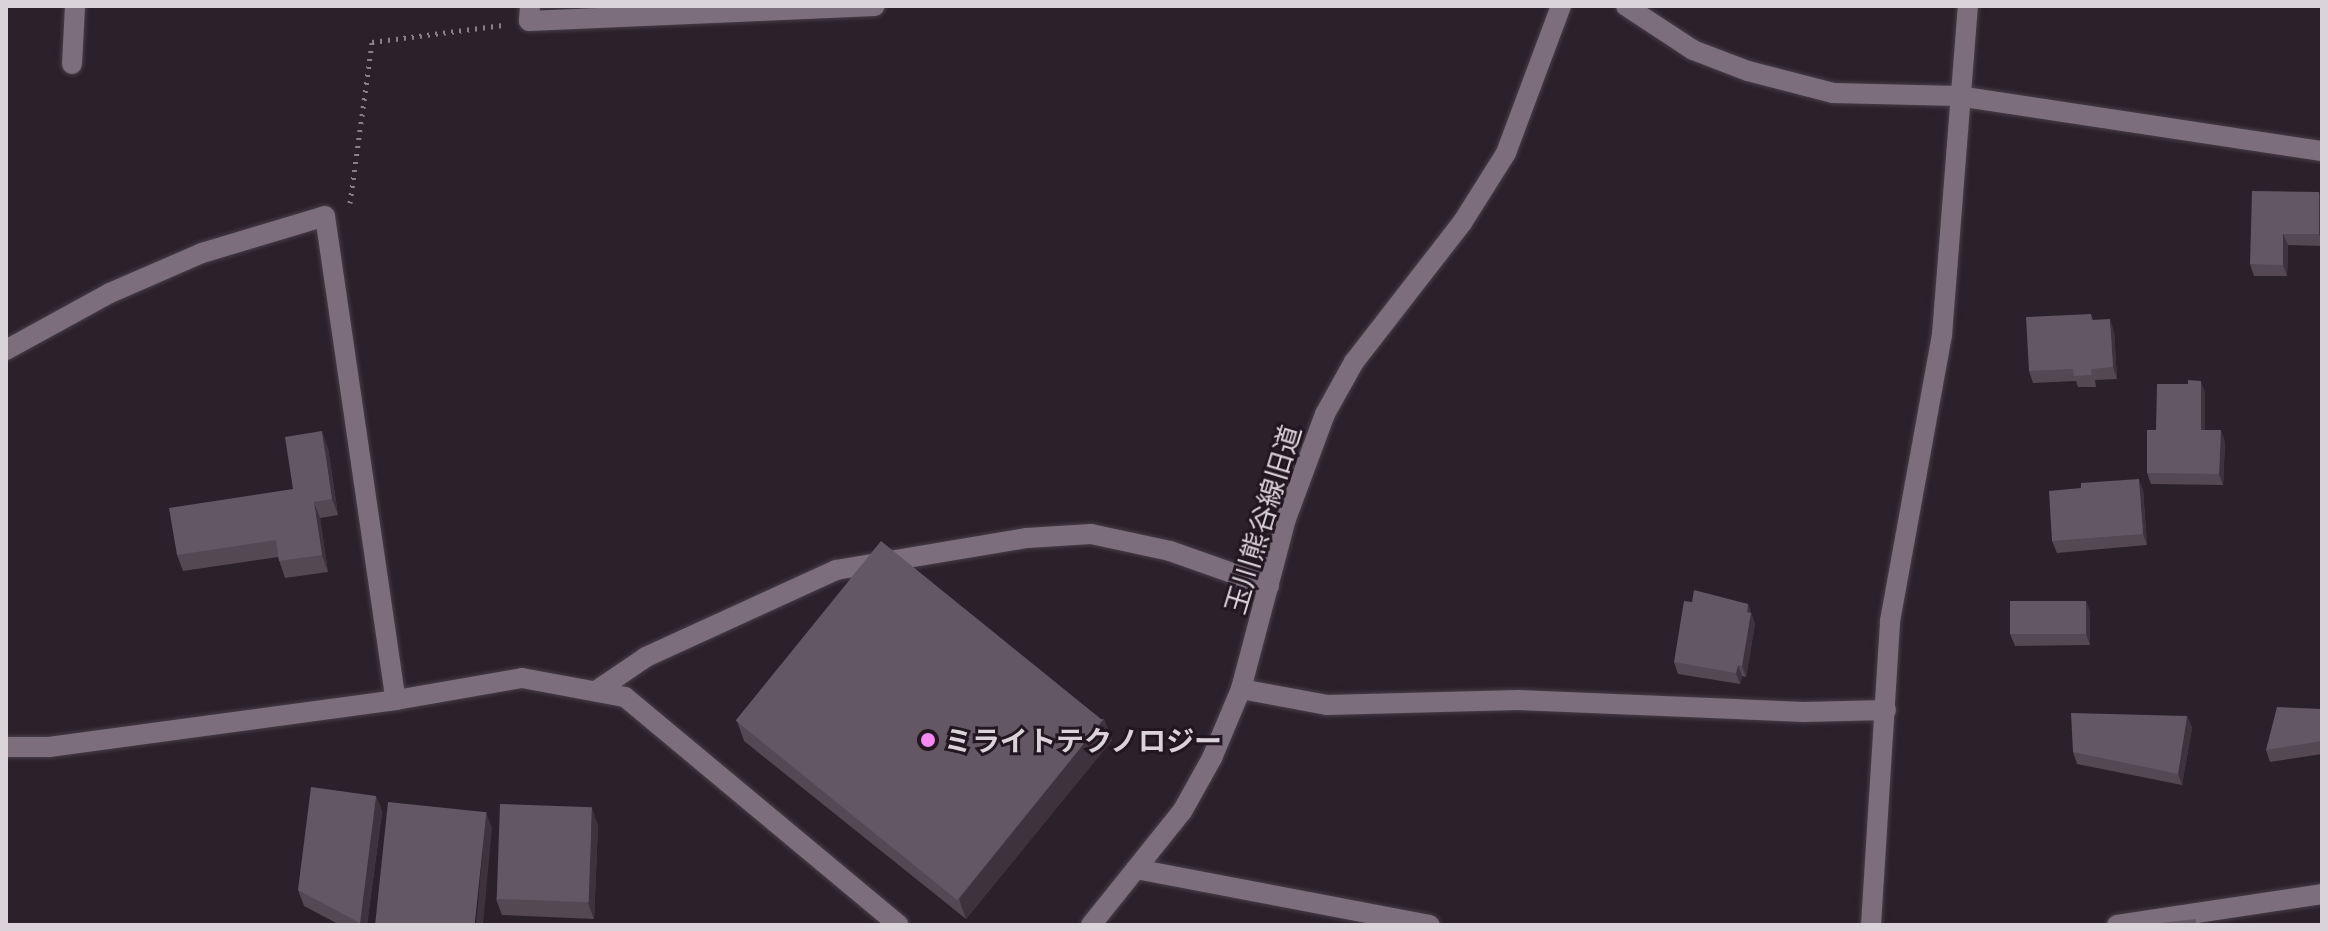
<!DOCTYPE html>
<meta charset="utf-8">
<style>
body{margin:0}
#map{position:relative;width:2328px;height:931px;overflow:hidden;background:#2b212a;font-family:"Open Sans","Noto Sans JP",sans-serif}
div>[style]{position:absolute}
.path>*{height:5px;margin-top:-2.5px;transform-origin:0;background:repeating-linear-gradient(90deg,#898189 0 2px,transparent 0 8px)}
.roads{filter:drop-shadow(0 0 2px #473e47) drop-shadow(0 0 2px #473e47)}
.minor>*{height:20px;margin:-10px;padding:0 10px;transform-origin:10px;border-radius:10px;background:#7c6f7b}
.tertiary>*{height:20px;margin:-10px;padding:0 10px;transform-origin:10px;border-radius:10px;background:#7c6f7b}
.wall>*{inset:0;background:#544853}
.shaded-wall>*{inset:0;background:#3e323d}
.building>*{inset:0;background:#625762;transform-origin:0 0}
.dots>*{width:22px;height:22px;translate:-50% -50%;box-sizing:border-box;border:4px solid #221721;border-radius:50%}
span{translate:-50% -50%;white-space:nowrap;text-align:center;line-height:1.15;-webkit-text-stroke:6px #221721;paint-order:stroke}
.street-label{font-size:28px;color:#dad3da}
.poi-label{font-size:28px;color:#dad3da;font-weight:700}
.left{translate:0 -50%;text-align:left}
.frame{position:absolute;inset:0;border:8px solid #dad3da;pointer-events:none}
</style>
<div id="map">
<div class="path">
<i style="left:350px;top:203px;width:162px;rotate:-82.2deg"></i>
<i style="left:372px;top:42px;width:132px;rotate:-7.4deg"></i>
</div>
<div class="roads">
<div class="minor">
<i style="left:530px;top:6px;width:15px;rotate:94deg"></i>
<i style="left:529px;top:21px;width:346px;rotate:-2.5deg"></i>
<i style="left:1626px;top:6px;width:80px;rotate:33.3deg"></i>
<i style="left:1693px;top:50px;width:59px;rotate:20.9deg"></i>
<i style="left:1748px;top:71px;width:88px;rotate:14.5deg"></i>
<i style="left:1833px;top:93px;width:125px;rotate:1.4deg"></i>
<i style="left:1958px;top:96px;width:368px;rotate:8.6deg"></i>
<i style="left:72px;top:64px;width:58px;rotate:-87deg"></i>
<i style="left:6px;top:350px;width:119px;rotate:-28.7deg"></i>
<i style="left:110px;top:293px;width:100px;rotate:-23.5deg"></i>
<i style="left:202px;top:253px;width:128px;rotate:-16.7deg"></i>
<i style="left:325px;top:216px;width:489px;rotate:81.7deg"></i>
<i style="left:1241px;top:689px;width:87px;rotate:10.5deg"></i>
<i style="left:1327px;top:705px;width:191px;rotate:-1.5deg"></i>
<i style="left:1518px;top:700px;width:286px;rotate:2.4deg"></i>
<i style="left:1804px;top:712px;width:82px;rotate:-1.4deg"></i>
<i style="left:596px;top:691px;width:60px;rotate:-34.2deg"></i>
<i style="left:646px;top:657px;width:209px;rotate:-24.6deg"></i>
<i style="left:836px;top:570px;width:194px;rotate:-9.5deg"></i>
<i style="left:1027px;top:538px;width:64px;rotate:-3.6deg"></i>
<i style="left:1091px;top:534px;width:81px;rotate:12.1deg"></i>
<i style="left:1170px;top:551px;width:105px;rotate:19.5deg"></i>
<i style="left:6px;top:747px;width:43px"></i>
<i style="left:49px;top:747px;width:350px;rotate:-7.7deg"></i>
<i style="left:396px;top:700px;width:128px;rotate:-9.9deg"></i>
<i style="left:522px;top:678px;width:105px;rotate:10.5deg"></i>
<i style="left:625px;top:697px;width:356px;rotate:39.8deg"></i>
<i style="left:1136px;top:869px;width:299px;rotate:10.8deg"></i>
<i style="left:1871px;top:925px;width:305px;rotate:-86.4deg"></i>
<i style="left:1890px;top:621px;width:291px;rotate:-79.7deg"></i>
<i style="left:1942px;top:335px;width:330px;rotate:-85.5deg"></i>
<i style="left:2117px;top:925px;width:207px;rotate:-8.6deg"></i>
</div>
<div class="tertiary">
<i style="left:1091px;top:925px;width:147px;rotate:-51.3deg"></i>
<i style="left:1183px;top:810px;width:60px;rotate:-60.9deg"></i>
<i style="left:1212px;top:758px;width:75px;rotate:-67.2deg"></i>
<i style="left:1241px;top:689px;width:176px;rotate:-75.2deg"></i>
<i style="left:1286px;top:519px;width:112px;rotate:-69.6deg"></i>
<i style="left:1325px;top:414px;width:60px;rotate:-60.9deg"></i>
<i style="left:1354px;top:362px;width:176px;rotate:-52.2deg"></i>
<i style="left:1462px;top:223px;width:83px;rotate:-57.8deg"></i>
<i style="left:1506px;top:153px;width:157px;rotate:-69.5deg"></i>
</div>
</div>
<div class="wall">
<i style="clip-path:polygon(2322px 200px,2322px 246px,2288px 245px,2287px 276px,2254px 276px,2250px 264px)"></i>
<i style="clip-path:polygon(2091px 314px,2093px 320px,2114px 331px,2117px 379px,2095px 380px,2096px 387px,2078px 387px,2076px 381px,2033px 383px,2029px 371px)"></i>
<i style="clip-path:polygon(2205px 392px,2205px 430px,2225px 442px,2223px 485px,2151px 484px,2147px 473px,2156px 430px)"></i>
<i style="clip-path:polygon(328px 448px,338px 515px,320px 518px,328px 572px,285px 578px,278px 557px,183px 571px,177px 555px,293px 489px)"></i>
<i style="clip-path:polygon(2081px 488px,2143px 490px,2147px 545px,2057px 553px,2052px 541px)"></i>
<i style="clip-path:polygon(2086px 601px,2090px 612px,2090px 645px,2015px 646px,2010px 634px)"></i>
<i style="clip-path:polygon(1692px 602px,1748px 604px,1755px 624px,1746px 677px,1742px 676px,1740px 684px,1678px 674px,1674px 662px)"></i>
<i style="clip-path:polygon(2322px 709px,2322px 754px,2270px 762px,2266px 750px)"></i>
<i style="clip-path:polygon(2187px 716px,2192px 728px,2182px 785px,2077px 764px,2073px 752px)"></i>
<i style="clip-path:polygon(1104px 719px,1112px 740px,966px 919px,744px 741px,737px 721px)"></i>
<i style="clip-path:polygon(376px 796px,382px 812px,367px 925px,340px 925px,304px 906px,298px 890px)"></i>
<i style="clip-path:polygon(598px 825px,594px 919px,502px 915px,496px 899px)"></i>
</div>
<div class="shaded-wall">
<i style="clip-path:polygon(2319px 192px,2322px 200px,2322px 243px,2319px 234px)"></i>
<i style="clip-path:polygon(2283px 234px,2288px 245px,2287px 276px,2283px 265px)"></i>
<i style="clip-path:polygon(2110px 319px,2114px 331px,2117px 379px,2113px 367px)"></i>
<i style="clip-path:polygon(2201px 381px,2205px 392px,2205px 442px,2201px 430px)"></i>
<i style="clip-path:polygon(2221px 430px,2225px 442px,2223px 485px,2219px 474px)"></i>
<i style="clip-path:polygon(322px 431px,328px 448px,338px 515px,332px 499px)"></i>
<i style="clip-path:polygon(2139px 479px,2143px 490px,2147px 545px,2143px 534px)"></i>
<i style="clip-path:polygon(314px 502px,320px 518px,328px 572px,322px 555px)"></i>
<i style="clip-path:polygon(2086px 601px,2090px 612px,2090px 645px,2086px 634px)"></i>
<i style="clip-path:polygon(1748px 604px,1755px 624px,1746px 677px,1742px 666px)"></i>
<i style="clip-path:polygon(1738px 665px,1742px 676px,1740px 684px,1736px 673px)"></i>
<i style="clip-path:polygon(2187px 716px,2192px 728px,2182px 785px,2178px 774px)"></i>
<i style="clip-path:polygon(1104px 719px,1112px 740px,966px 919px,959px 899px)"></i>
<i style="clip-path:polygon(376px 796px,382px 812px,367px 925px,360px 925px,360px 923px)"></i>
<i style="clip-path:polygon(592px 808px,598px 825px,594px 919px,588px 903px)"></i>
<i style="clip-path:polygon(486px 812px,492px 828px,483px 925px,476px 925px)"></i>
</div>
<div class="building">
<i style="clip-path:polygon(2252px 191px,2319px 192px,2319px 234px,2283px 234px,2283px 265px,2250px 264px)"></i>
<i style="clip-path:polygon(2091px 314px,2091px 320px,2110px 319px,2113px 367px,2091px 369px,2092px 375px,2074px 376px,2073px 369px,2029px 371px,2026px 317px)"></i>
<i style="clip-path:polygon(2188px 380px,2201px 381px,2201px 430px,2221px 430px,2219px 474px,2147px 473px,2147px 430px,2156px 430px,2157px 384px,2188px 384px)"></i>
<i style="clip-path:polygon(322px 431px,332px 499px,314px 502px,322px 555px,279px 561px,276px 540px,177px 555px,169px 508px,293px 489px,285px 437px)"></i>
<i style="clip-path:polygon(2139px 479px,2143px 534px,2052px 541px,2049px 491px,2081px 488px,2081px 483px)"></i>
<i style="left:881px;top:541px;width:285px;height:231px;rotate:39deg"></i>
<i style="clip-path:polygon(1694px 590px,1748px 604px,1747px 612px,1751px 613px,1742px 666px,1738px 665px,1736px 673px,1674px 662px,1684px 601px,1692px 602px)"></i>
<i style="left:2086px;top:601px;width:33px;height:76px;rotate:90deg"></i>
<i style="clip-path:polygon(2277px 707px,2322px 709px,2322px 741px,2266px 750px)"></i>
<i style="clip-path:polygon(2071px 713px,2187px 716px,2178px 774px,2073px 752px)"></i>
<i style="clip-path:polygon(311px 787px,376px 796px,360px 923px,298px 890px)"></i>
<i style="left:388px;top:802px;width:99px;height:123px;rotate:6deg"></i>
<i style="left:500px;top:804px;width:92px;height:95px;rotate:2deg"></i>
<i style="clip-path:polygon(2196px 919px,2196px 925px,2142px 925px)"></i>
</div>
<div class="dots">
<i style="left:928px;top:740px;background:#f589ef"></i>
</div>
<div class="street-label">
<span style="left:1262px;top:519px;rotate:-73deg">玉川熊谷線旧道</span>
</div>
<div class="poi-label">
<span class="left" style="left:944px;top:740px">ミライトテクノロジー</span>
</div>
<div class="frame"></div>
</div>
